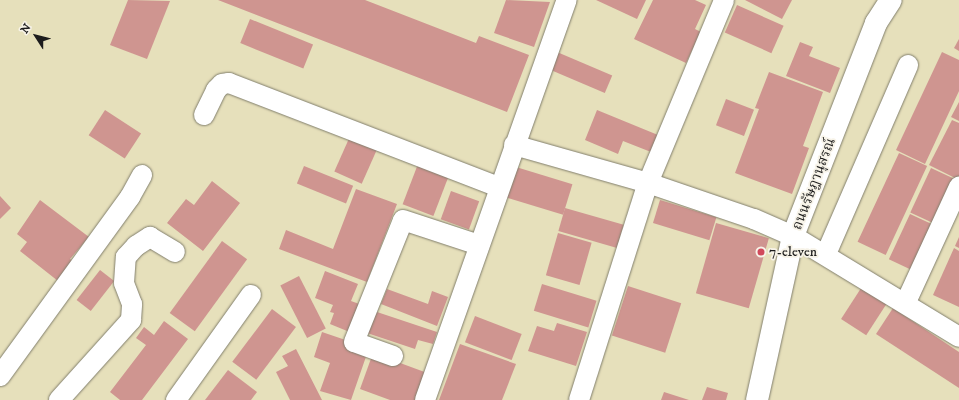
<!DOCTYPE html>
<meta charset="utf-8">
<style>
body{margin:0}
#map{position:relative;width:959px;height:400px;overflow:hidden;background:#e6e0bb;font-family:"IM FELL DW Pica","Noto Serif Thai",serif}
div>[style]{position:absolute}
.building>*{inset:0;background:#cf9590;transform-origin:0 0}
.roads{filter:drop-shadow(0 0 1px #817e6c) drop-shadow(0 0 1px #817e6c)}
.minor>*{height:20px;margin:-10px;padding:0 10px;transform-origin:10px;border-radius:10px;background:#fff}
.tertiary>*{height:22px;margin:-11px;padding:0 11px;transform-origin:11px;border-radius:11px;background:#fff}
.dots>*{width:11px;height:11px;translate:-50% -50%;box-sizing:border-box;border:2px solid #f7f3e8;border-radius:50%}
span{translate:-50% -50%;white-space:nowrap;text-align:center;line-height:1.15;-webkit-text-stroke:3.5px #f7f3e8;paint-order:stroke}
.street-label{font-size:14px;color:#1c1c1c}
.poi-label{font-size:14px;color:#1c1c1c}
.left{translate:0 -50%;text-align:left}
.north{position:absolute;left:16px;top:16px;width:40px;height:40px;-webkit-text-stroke:3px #f7f3e8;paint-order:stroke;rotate:306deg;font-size:11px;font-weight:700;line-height:16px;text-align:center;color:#1c1c1c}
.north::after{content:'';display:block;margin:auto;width:14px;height:18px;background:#1c1c1c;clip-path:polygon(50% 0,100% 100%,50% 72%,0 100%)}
</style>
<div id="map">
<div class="building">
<i style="clip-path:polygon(128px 0,170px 1px,147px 59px,110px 45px)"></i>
<i style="clip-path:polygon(218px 0,365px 0,476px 43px,479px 36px,529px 55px,507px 112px)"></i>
<i style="clip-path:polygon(506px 0,550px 2px,534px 47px,494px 33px)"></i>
<i style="clip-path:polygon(596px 0,646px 0,637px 19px)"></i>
<i style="clip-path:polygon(653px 0,695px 0,706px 5px,695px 29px,701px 32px,686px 63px,634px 39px)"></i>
<i style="clip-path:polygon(745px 0,792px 0,782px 19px)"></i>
<i style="left:737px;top:5px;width:51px;height:30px;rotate:24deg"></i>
<i style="left:250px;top:19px;width:68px;height:26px;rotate:22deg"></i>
<i style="clip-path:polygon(959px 39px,959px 51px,954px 48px)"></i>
<i style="clip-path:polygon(800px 42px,813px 47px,809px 56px,840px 68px,830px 93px,786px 76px)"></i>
<i style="left:557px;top:52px;width:60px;height:19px;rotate:23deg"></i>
<i style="clip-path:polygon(942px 52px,959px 60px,959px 91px,925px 164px,896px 150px)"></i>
<i style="clip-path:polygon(769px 72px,823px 92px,803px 146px,809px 148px,792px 194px,735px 173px,759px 109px,755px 108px)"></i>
<i style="left:726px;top:99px;width:30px;height:28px;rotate:21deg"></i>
<i style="clip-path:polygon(959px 102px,959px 121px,951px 117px)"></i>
<i style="left:105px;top:110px;width:43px;height:30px;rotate:33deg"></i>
<i style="clip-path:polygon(597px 110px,658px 135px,651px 152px,623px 141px,618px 154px,585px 140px)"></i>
<i style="clip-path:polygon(952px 120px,959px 123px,959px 180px,929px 165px)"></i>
<i style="left:351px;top:134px;width:30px;height:41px;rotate:24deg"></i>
<i style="left:899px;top:153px;width:31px;height:98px;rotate:25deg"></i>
<i style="left:418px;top:164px;width:33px;height:43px;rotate:21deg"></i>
<i style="left:304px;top:166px;width:53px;height:19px;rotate:22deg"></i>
<i style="left:516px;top:167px;width:59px;height:32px;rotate:17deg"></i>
<i style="left:931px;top:168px;width:31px;height:49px;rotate:25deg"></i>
<i style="clip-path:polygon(212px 181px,240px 203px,203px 251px,167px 223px,186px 199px,194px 205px)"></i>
<i style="clip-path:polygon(356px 189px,397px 204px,367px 282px,279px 249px,286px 230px,333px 249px)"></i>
<i style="left:451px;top:191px;width:30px;height:30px;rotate:20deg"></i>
<i style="clip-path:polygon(0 196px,11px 208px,0 219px)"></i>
<i style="clip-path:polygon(40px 200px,89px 237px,70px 259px,73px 261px,58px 281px,20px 251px,27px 242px,17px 234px)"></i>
<i style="left:660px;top:200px;width:59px;height:24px;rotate:17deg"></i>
<i style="left:565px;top:208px;width:61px;height:24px;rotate:16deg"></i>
<i style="left:910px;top:214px;width:31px;height:50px;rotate:25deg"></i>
<i style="left:716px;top:223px;width:55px;height:73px;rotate:16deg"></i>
<i style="left:558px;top:233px;width:35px;height:44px;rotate:16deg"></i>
<i style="clip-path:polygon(959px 237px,959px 248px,955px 246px)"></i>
<i style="left:222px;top:241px;width:31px;height:89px;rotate:36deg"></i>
<i style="clip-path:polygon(954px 248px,959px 251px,959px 307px,933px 295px)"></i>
<i style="left:100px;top:270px;width:18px;height:38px;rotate:38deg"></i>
<i style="clip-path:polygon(325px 271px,358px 284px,351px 301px,362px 305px,352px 333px,330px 324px,334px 313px,330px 312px,333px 305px,315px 298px)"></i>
<i style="left:299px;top:276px;width:59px;height:21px;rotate:63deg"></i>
<i style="left:865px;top:282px;width:30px;height:44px;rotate:33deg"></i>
<i style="left:542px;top:284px;width:57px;height:28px;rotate:17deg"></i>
<i style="left:628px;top:286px;width:56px;height:52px;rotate:18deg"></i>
<i style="clip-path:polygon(387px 289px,428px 304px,432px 291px,448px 297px,437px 326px,381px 304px)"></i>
<i style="clip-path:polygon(893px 308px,959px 352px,959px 388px,876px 334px)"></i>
<i style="left:272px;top:309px;width:30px;height:66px;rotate:37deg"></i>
<i style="clip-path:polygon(374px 311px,437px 332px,433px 344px,418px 340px,415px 349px,367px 333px)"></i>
<i style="left:475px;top:316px;width:50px;height:28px;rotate:21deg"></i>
<i style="clip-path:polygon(164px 321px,188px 339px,142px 400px,120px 400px,110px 392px,146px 345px,136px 338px,144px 327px,154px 335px)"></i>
<i style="clip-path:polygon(557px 323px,587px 332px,576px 366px,528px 351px,537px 326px,554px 331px)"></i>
<i style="clip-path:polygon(322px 332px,369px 348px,351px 400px,320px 391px,330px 363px,314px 357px)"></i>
<i style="clip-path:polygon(460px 344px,516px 364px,502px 400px,439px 400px)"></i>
<i style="clip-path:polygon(296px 349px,322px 400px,290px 400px,276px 372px,288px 366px,282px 356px)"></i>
<i style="clip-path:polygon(373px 353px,430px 374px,421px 400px,390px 400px,360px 389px)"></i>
<i style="clip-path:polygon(228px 370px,257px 392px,251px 400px,205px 400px)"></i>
<i style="clip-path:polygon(707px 387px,728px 393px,726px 400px,702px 400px)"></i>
<i style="clip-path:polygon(664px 392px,689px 400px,661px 400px)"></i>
</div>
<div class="roads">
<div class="minor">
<i style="left:204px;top:115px;width:28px;rotate:-64deg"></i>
<i style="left:216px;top:90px;width:8px;rotate:-45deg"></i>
<i style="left:222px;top:84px;width:7px;rotate:-8deg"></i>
<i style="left:229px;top:83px;width:289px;rotate:21.1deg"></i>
<i style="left:514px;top:145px;width:139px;rotate:15.8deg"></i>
<i style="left:648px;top:183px;width:112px;rotate:18.8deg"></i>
<i style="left:754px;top:219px;width:43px;rotate:23.6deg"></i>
<i style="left:793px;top:236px;width:194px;rotate:31.3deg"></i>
<i style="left:826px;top:254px;width:206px;rotate:-66.5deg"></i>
<i style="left:906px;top:302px;width:127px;rotate:-65.3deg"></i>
<i style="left:393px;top:356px;width:41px;rotate:-160.3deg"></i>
<i style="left:354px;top:342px;width:131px;rotate:-68.1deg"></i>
<i style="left:403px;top:220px;width:80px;rotate:18.2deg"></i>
<i style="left:0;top:376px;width:221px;rotate:-54deg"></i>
<i style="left:130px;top:197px;width:25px;rotate:-61deg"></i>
<i style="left:59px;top:400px;width:108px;rotate:-48deg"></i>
<i style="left:131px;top:320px;width:16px;rotate:-86deg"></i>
<i style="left:132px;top:304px;width:22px;rotate:-111deg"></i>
<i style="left:124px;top:283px;width:26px;rotate:-86deg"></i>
<i style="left:126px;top:257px;width:15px;rotate:-48deg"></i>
<i style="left:136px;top:246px;width:17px;rotate:-33deg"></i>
<i style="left:150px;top:237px;width:29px;rotate:31deg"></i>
<i style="left:176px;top:400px;width:129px;rotate:-54.5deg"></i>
<i style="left:425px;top:400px;width:424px;rotate:-70.5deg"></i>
<i style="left:579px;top:400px;width:228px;rotate:-72.4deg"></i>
<i style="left:648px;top:183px;width:198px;rotate:-67.4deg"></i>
</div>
<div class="tertiary">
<i style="left:757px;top:400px;width:168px;rotate:-77.6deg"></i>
<i style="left:793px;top:236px;width:229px;rotate:-68.7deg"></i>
<i style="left:876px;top:23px;width:27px;rotate:-57deg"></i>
</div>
</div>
<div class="dots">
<i style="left:761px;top:252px;background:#d1495b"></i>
</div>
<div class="street-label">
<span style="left:814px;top:184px;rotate:-69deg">ถนนรัษฎานุสรณ์</span>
</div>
<div class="poi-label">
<span class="left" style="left:769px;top:252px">7-eleven</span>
</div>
<div class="north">N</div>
</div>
